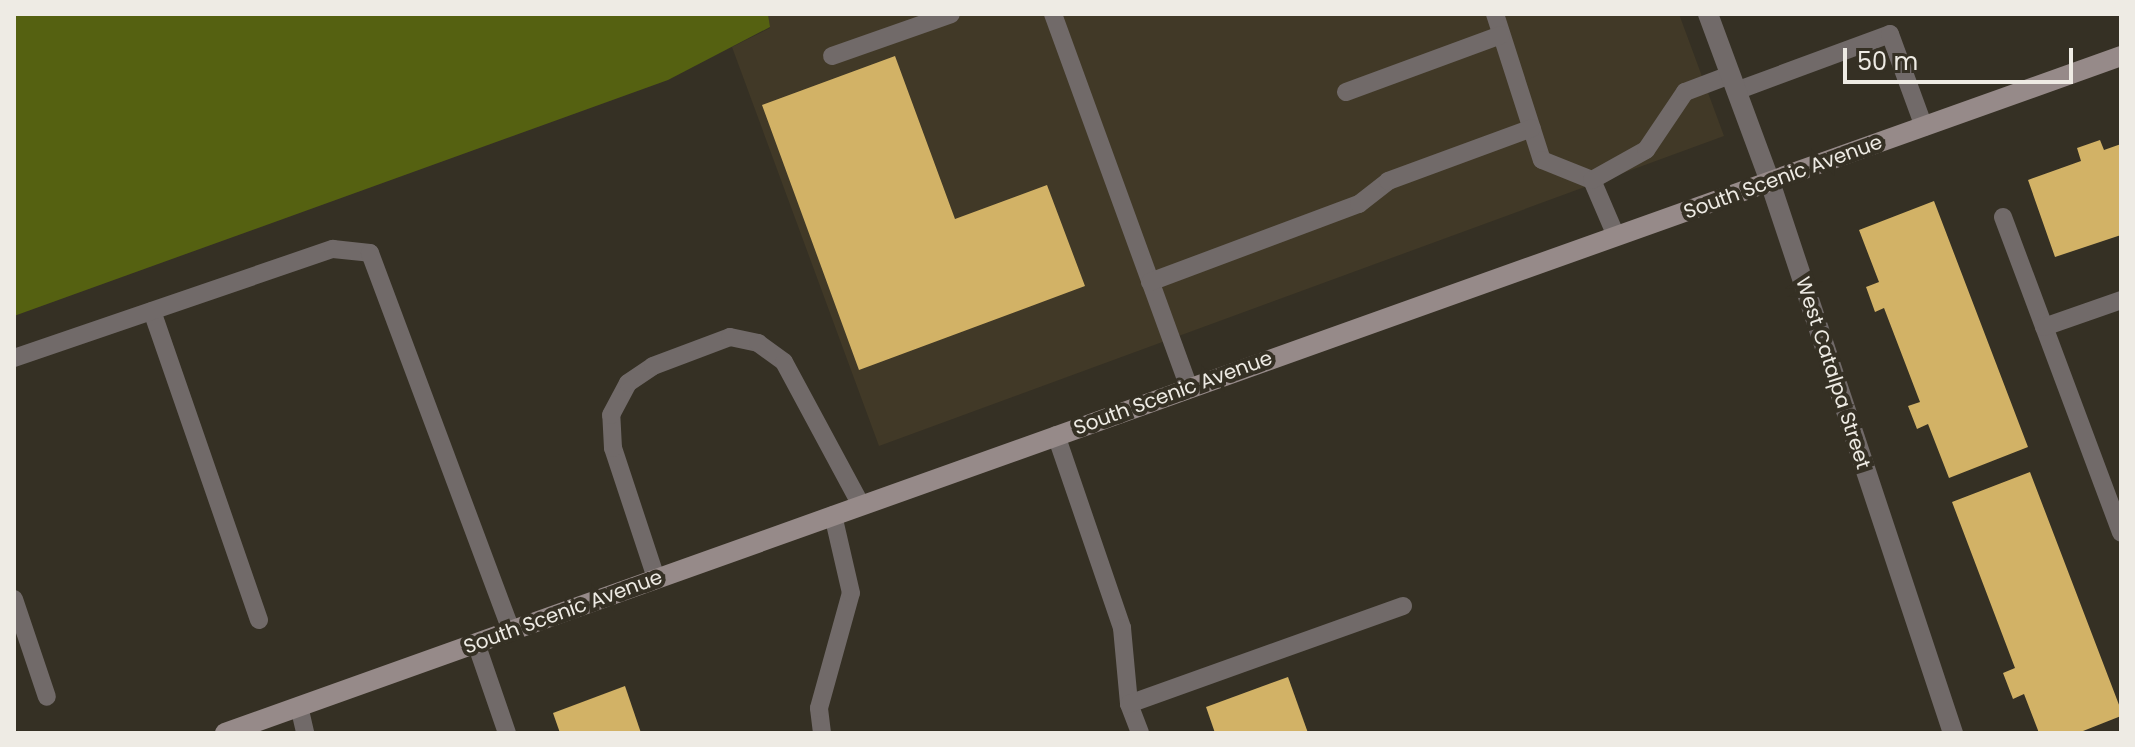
<!DOCTYPE html>
<style>
body{margin:0}
#map{position:relative;width:2135px;height:747px;overflow:hidden;background:#353024;font-family:Poppins,sans-serif}
div>[style]{position:absolute}
.built>*{inset:0;background:#413927}
.green>*{inset:0;background:#556111}
.building>*{inset:0;background:#d2b266}
.lane>*{height:18px;margin:-9px;padding:0 9px;transform-origin:9px;border-radius:9px;background:#716a69}
.street>*{height:20px;margin:-10px;padding:0 10px;transform-origin:10px;border-radius:10px;background:#716a69}
.secondary>*{height:20px;margin:-10px;padding:0 10px;transform-origin:10px;border-radius:10px;background:#968a89}
span{translate:-50% -50%;white-space:nowrap;text-align:center;line-height:1.15;-webkit-text-stroke:8px #353024;paint-order:stroke}
.street-label{font-size:20px;color:#eeebe4}
.frame{position:absolute;inset:0;border:16px solid #eeebe4;pointer-events:none}
.scale{position:absolute;left:1843px;top:48px;width:230px;height:36px;box-sizing:border-box;border:4px solid #eeebe4;border-top:0;padding-left:10px;font-size:24px;line-height:28px;white-space:nowrap;color:#eeebe4;-webkit-text-stroke:6px #353024;paint-order:stroke}
</style>
<div id="map">
<div class="built">
<i style="clip-path:polygon(768px 14px,1679px 14px,1724px 136px,879px 446px,732px 47px,770px 28px)"></i>
</div>
<div class="green">
<i style="clip-path:polygon(14px 14px,768px 14px,770px 27px,668px 80px,14px 316px)"></i>
</div>
<div class="building">
<i style="clip-path:polygon(895px 56px,955px 219px,1047px 185px,1085px 286px,859px 370px,762px 105px)"></i>
<i style="clip-path:polygon(2100px 140px,2104px 150px,2121px 144px,2121px 235px,2055px 257px,2028px 180px,2081px 161px,2077px 148px)"></i>
<i style="clip-path:polygon(1934px 201px,2028px 447px,1949px 478px,1928px 424px,1917px 429px,1908px 406px,1920px 402px,1884px 308px,1875px 312px,1866px 287px,1879px 282px,1859px 230px)"></i>
<i style="clip-path:polygon(2030px 472px,2121px 710px,2121px 716px,2078px 733px,2039px 733px,2024px 694px,2013px 699px,2003px 673px,2015px 668px,1952px 502px)"></i>
<i style="clip-path:polygon(1288px 677px,1308px 733px,1215px 733px,1206px 707px)"></i>
<i style="clip-path:polygon(625px 686px,641px 733px,560px 733px,553px 713px)"></i>
</div>
<div class="lane">
<i style="left:1053px;top:14px;width:398px;rotate:70deg"></i>
<i style="left:1495px;top:14px;width:153px;rotate:72.2deg"></i>
<i style="left:1542px;top:160px;width:54px;rotate:21.8deg"></i>
<i style="left:1592px;top:180px;width:61px;rotate:66.8deg"></i>
<i style="left:832px;top:56px;width:126px;rotate:-19.4deg"></i>
<i style="left:1736px;top:91px;width:164px;rotate:-20.3deg"></i>
<i style="left:1890px;top:34px;width:99px;rotate:69.9deg"></i>
<i style="left:1346px;top:92px;width:165px;rotate:-20.2deg"></i>
<i style="left:1592px;top:180px;width:62px;rotate:-29.1deg"></i>
<i style="left:1646px;top:150px;width:70px;rotate:-56.1deg"></i>
<i style="left:1685px;top:92px;width:48px;rotate:-20.7deg"></i>
<i style="left:2003px;top:217px;width:337px;rotate:69.5deg"></i>
<i style="left:1150px;top:282px;width:223px;rotate:-20.5deg"></i>
<i style="left:1359px;top:204px;width:37px;rotate:-38deg"></i>
<i style="left:1388px;top:181px;width:153px;rotate:-20.2deg"></i>
<i style="left:152px;top:311px;width:327px;rotate:70.9deg"></i>
<i style="left:2044px;top:327px;width:82px;rotate:-19.3deg"></i>
<i style="left:14px;top:358px;width:337px;rotate:-18.9deg"></i>
<i style="left:333px;top:249px;width:37px;rotate:6deg"></i>
<i style="left:370px;top:253px;width:403px;rotate:69.5deg"></i>
<i style="left:1056px;top:435px;width:204px;rotate:71.1deg"></i>
<i style="left:1122px;top:628px;width:76px;rotate:84.7deg"></i>
<i style="left:1129px;top:704px;width:31px;rotate:69deg"></i>
<i style="left:656px;top:578px;width:137px;rotate:-108.3deg"></i>
<i style="left:613px;top:448px;width:33px;rotate:-93deg"></i>
<i style="left:611px;top:415px;width:36px;rotate:-62deg"></i>
<i style="left:628px;top:383px;width:30px;rotate:-34deg"></i>
<i style="left:653px;top:366px;width:82px;rotate:-20.6deg"></i>
<i style="left:730px;top:337px;width:29px;rotate:12deg"></i>
<i style="left:758px;top:343px;width:32px;rotate:36deg"></i>
<i style="left:784px;top:362px;width:162px;rotate:61.7deg"></i>
<i style="left:14px;top:599px;width:103px;rotate:71.4deg"></i>
<i style="left:476px;top:643px;width:95px;rotate:71deg"></i>
<i style="left:1129px;top:704px;width:291px;rotate:-19.7deg"></i>
<i style="left:299px;top:706px;width:28px;rotate:77deg"></i>
<i style="left:822px;top:733px;width:25px;rotate:-97deg"></i>
<i style="left:819px;top:708px;width:119px;rotate:-74.5deg"></i>
<i style="left:851px;top:593px;width:80px;rotate:-103deg"></i>
</div>
<div class="street">
<i style="left:1708px;top:14px;width:179px;rotate:69.7deg"></i>
<i style="left:1770px;top:182px;width:581px;rotate:71.63deg"></i>
</div>
<div class="secondary">
<i style="left:225px;top:733px;width:2013px;rotate:-19.65deg"></i>
</div>
<div class="street-label">
<span style="left:1783px;top:177px;rotate:-20deg">South Scenic Avenue</span>
<span style="left:1833px;top:373px;rotate:72deg">West Catalpa Street</span>
<span style="left:1173px;top:393px;rotate:-20deg">South Scenic Avenue</span>
<span style="left:563px;top:612px;rotate:-20deg">South Scenic Avenue</span>
</div>
<div class="frame"></div>
<div class="scale">50 m</div>
</div>
